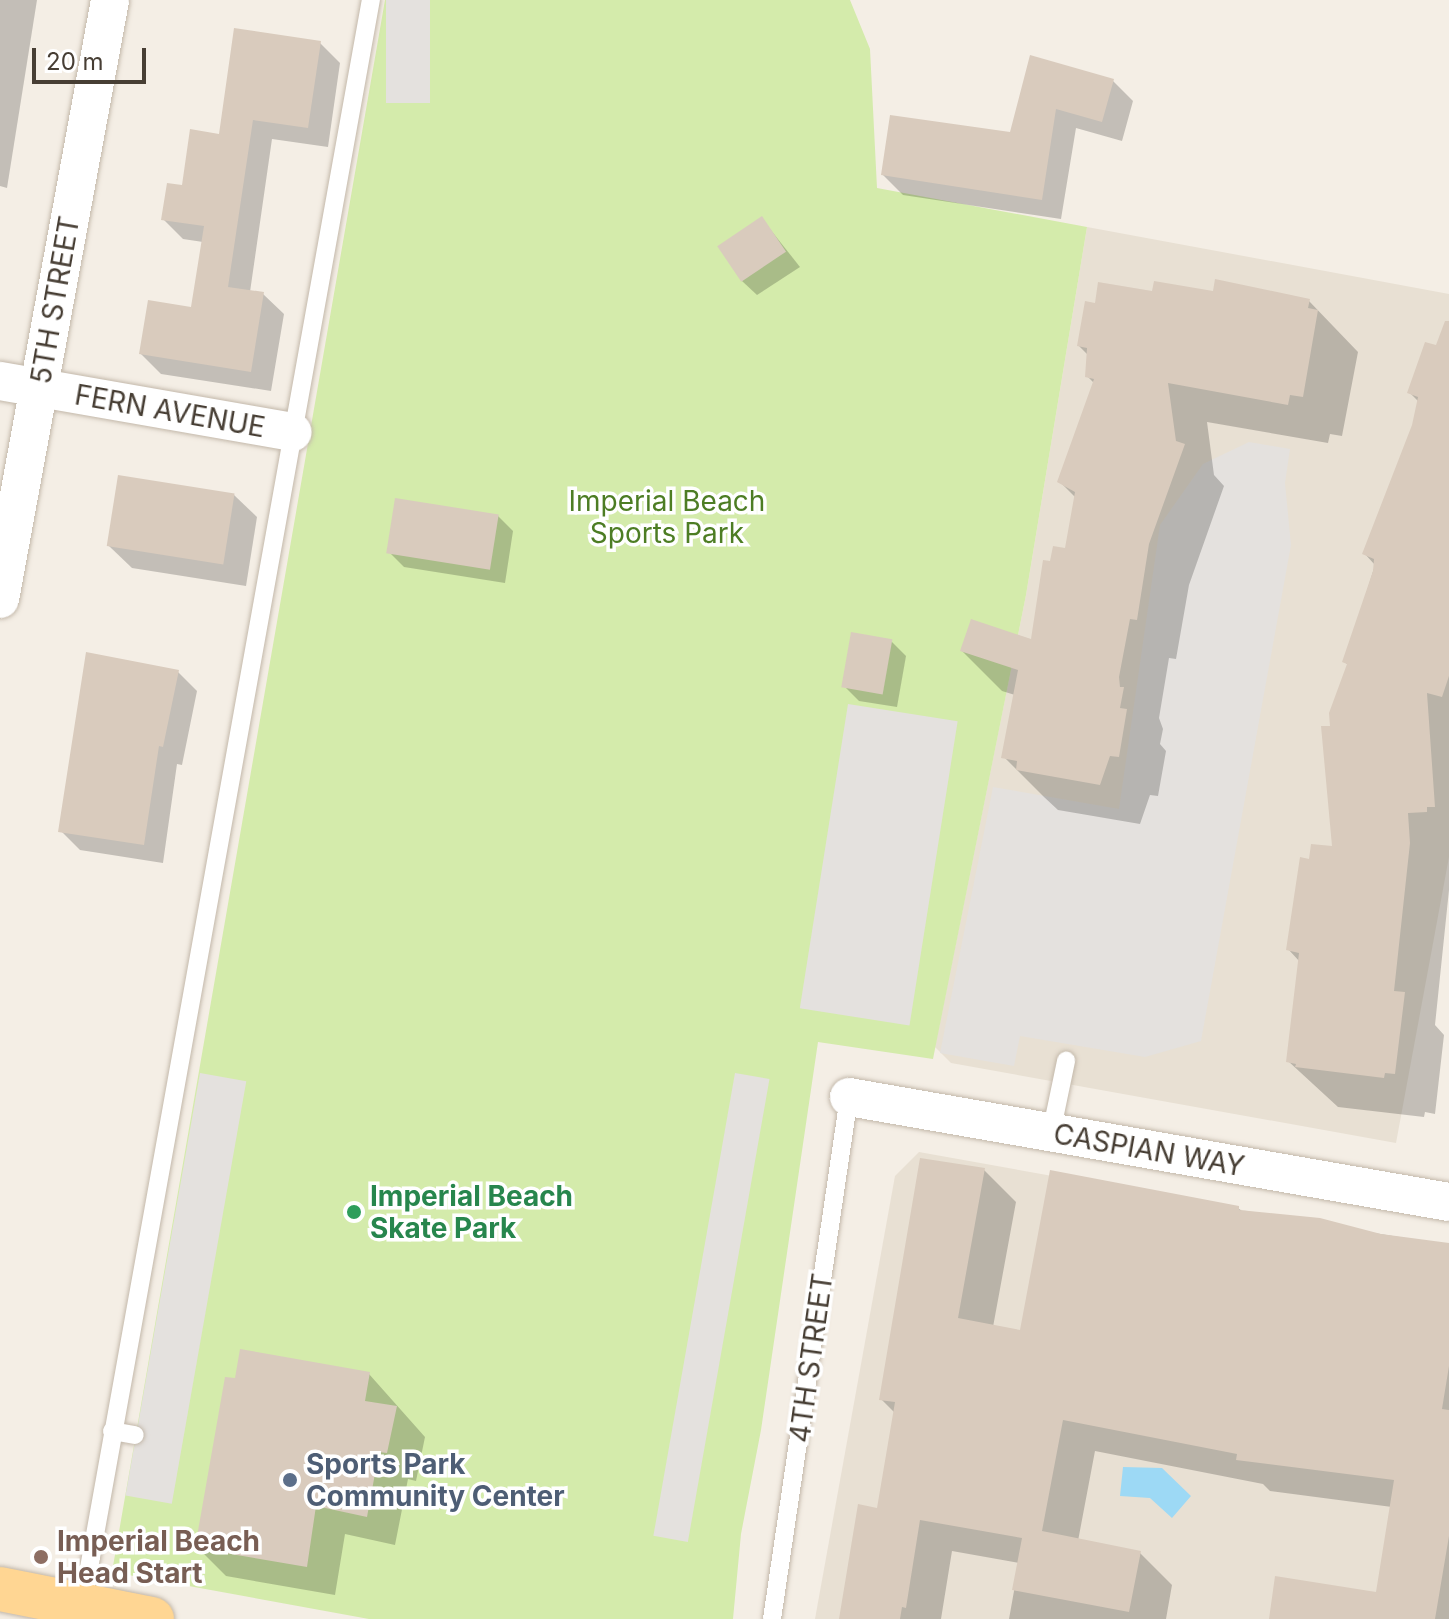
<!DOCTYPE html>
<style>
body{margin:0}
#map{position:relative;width:1449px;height:1619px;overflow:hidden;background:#f4eee5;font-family:Inter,sans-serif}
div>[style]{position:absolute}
.residential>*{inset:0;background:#e8e0d3}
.green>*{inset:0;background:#d4ebab}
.parking>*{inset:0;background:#e4e1de;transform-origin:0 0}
.water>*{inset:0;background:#9dd9f5}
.shadow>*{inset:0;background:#0003}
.building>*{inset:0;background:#d9cbbd;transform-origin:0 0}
.roads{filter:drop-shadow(0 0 2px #c3b8aa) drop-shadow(0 0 2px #c3b8aa)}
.lane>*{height:18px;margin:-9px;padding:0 9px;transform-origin:9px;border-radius:9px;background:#fff}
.street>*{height:38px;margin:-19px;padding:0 19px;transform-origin:19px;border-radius:19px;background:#fff}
.primary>*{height:44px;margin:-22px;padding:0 22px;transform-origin:22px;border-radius:22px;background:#ffd693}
.dots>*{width:22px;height:22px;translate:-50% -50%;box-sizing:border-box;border:4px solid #fff;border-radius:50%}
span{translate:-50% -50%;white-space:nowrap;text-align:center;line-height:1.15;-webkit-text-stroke:7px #fff;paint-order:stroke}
.street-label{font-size:28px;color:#473e34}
.park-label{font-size:28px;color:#4d7d24}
.leisure-label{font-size:28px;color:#27864d;font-weight:700}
.left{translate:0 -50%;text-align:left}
.service-label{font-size:28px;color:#4e5e75;font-weight:700}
.education-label{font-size:28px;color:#785e54;font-weight:700}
.scale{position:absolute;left:32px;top:48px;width:114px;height:36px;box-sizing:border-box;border:4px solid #473e34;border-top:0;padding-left:10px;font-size:24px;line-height:28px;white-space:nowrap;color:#473e34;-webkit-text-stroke:6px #fff;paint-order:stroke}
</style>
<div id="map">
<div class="residential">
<i style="clip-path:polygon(1087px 227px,1449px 294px,1449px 857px,1396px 1143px,951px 1063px,935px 1047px,1026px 595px)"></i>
<i style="clip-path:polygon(919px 1152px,1449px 1247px,1449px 1619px,815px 1619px,895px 1176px)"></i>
</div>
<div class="green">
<i style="clip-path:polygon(385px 0,850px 0,870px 49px,877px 188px,1087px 227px,1026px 595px,933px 1059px,818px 1042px,761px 1430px,741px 1534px,733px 1619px,369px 1619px,112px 1572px)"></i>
</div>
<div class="parking">
<i style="left:386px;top:0;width:44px;height:103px"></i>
<i style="clip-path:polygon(1249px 442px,1290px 449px,1285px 483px,1291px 545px,1201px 1041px,1145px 1057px,1020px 1036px,1014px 1066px,940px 1053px,993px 787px,1119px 809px,1160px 525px,1203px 464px)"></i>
<i style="left:848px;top:704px;width:111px;height:308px;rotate:9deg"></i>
<i style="left:200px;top:1073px;width:47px;height:429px;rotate:10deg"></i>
<i style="left:735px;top:1073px;width:35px;height:470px;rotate:10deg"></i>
</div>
<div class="water">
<i style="clip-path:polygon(1123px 1467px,1162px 1468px,1191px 1496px,1172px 1518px,1150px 1498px,1120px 1496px)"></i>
</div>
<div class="shadow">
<i style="clip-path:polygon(0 0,37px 0,7px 188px,0 186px)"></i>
<i style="clip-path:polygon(320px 43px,340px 63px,328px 147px,272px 139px,250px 292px,263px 294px,284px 314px,271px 391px,161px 374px,141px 354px,193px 309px,203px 242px,183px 239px,163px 219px,221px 136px)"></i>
<i style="clip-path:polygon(1032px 58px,1113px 81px,1133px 101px,1122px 141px,1076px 128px,1061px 219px,903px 195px,883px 175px,1011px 135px)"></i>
<i style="clip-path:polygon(762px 219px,800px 267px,757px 295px,742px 281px)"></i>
<i style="clip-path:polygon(1153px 294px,1309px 301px,1358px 352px,1342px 436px,1330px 434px,1328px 443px,1207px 422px,1214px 475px,1224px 486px,1189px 585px,1176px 659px,1169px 658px,1159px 718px,1163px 729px,1160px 744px,1166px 751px,1158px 796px,1150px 795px,1140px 824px,1058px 810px,1044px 797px,1004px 757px,1015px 695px,1002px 691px,962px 651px,1032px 641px,1052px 563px,1067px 551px,1076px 498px,1059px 481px,1094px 383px,1087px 376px,1088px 355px,1079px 346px,1096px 305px)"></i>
<i style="clip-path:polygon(1449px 334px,1449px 890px,1435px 1025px,1444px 1035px,1435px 1114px,1425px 1112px,1424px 1117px,1338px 1107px,1288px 1061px,1300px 962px,1288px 949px,1310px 861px,1334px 849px,1332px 728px,1348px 665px,1345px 662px,1375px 565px,1364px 553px,1414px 425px,1419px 402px,1409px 392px)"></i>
<i style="clip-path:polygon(234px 495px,257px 517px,246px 586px,132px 568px,109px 546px)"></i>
<i style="clip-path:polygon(498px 516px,513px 531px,505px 583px,404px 567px,389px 552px)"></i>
<i style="clip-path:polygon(891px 641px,906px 656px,897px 707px,859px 701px,844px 686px)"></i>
<i style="clip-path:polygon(178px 672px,197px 691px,182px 765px,177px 764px,163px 863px,80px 850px,61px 831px)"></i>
<i style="clip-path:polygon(984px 1170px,1016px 1202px,993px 1327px,1022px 1333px,1238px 1208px,1243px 1212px,1449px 1245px,1449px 1619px,1271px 1619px,1378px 1595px,1392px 1507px,1270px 1491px,1263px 1484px,1095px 1451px,1078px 1541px,1140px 1553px,1172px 1585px,1166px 1619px,1009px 1619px,1019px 1563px,952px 1551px,941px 1619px,841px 1619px,879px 1510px,896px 1414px,881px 1399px)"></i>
<i style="clip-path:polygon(369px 1374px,425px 1437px,416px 1481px,408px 1479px,395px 1545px,345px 1534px,335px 1595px,226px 1576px,197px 1547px)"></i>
</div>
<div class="building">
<i style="clip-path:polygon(234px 28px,321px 41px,308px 128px,253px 120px,228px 287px,264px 292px,251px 372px,139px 354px,148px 300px,191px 307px,204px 226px,161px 220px,167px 183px,182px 185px,190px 129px,219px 134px)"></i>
<i style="clip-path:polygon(1030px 55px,1114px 79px,1102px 122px,1056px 109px,1042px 200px,881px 175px,890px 115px,1010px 132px)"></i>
<i style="left:762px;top:216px;width:43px;height:54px;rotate:56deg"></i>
<i style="clip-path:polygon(1215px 279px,1310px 299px,1308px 308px,1318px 310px,1303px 397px,1290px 395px,1288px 405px,1168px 383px,1176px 441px,1185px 444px,1149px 544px,1137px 620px,1130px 619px,1119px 677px,1120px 687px,1124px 687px,1120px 708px,1127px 709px,1119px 757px,1110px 756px,1100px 785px,1016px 770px,1017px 761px,1001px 758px,1018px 670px,960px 651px,971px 619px,1031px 639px,1043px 560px,1050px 561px,1053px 546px,1065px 548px,1075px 492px,1057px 482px,1094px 379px,1085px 377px,1087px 348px,1077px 346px,1085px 301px,1095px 303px,1098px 282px,1152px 291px,1154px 281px,1213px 291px)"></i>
<i style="clip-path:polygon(1445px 321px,1449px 321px,1449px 676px,1442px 697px,1427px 693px,1435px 807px,1427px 807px,1427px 812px,1408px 813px,1410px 843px,1394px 991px,1405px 992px,1395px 1074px,1385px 1073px,1384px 1078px,1295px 1067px,1296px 1064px,1286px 1062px,1299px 953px,1286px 950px,1300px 857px,1309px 859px,1311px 844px,1332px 846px,1321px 726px,1330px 726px,1329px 713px,1347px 664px,1342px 662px,1373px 571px,1374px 559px,1362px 554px,1412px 425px,1418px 397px,1407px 393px,1425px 342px,1436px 345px)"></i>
<i style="left:118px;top:475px;width:118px;height:72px;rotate:9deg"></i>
<i style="left:395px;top:498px;width:105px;height:56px;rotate:9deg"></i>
<i style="left:851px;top:632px;width:42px;height:56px;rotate:10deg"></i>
<i style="clip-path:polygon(86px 652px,179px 670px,163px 747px,159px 746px,144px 845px,58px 832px)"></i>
<i style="clip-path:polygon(920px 1158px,985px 1168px,958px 1318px,1020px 1330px,1050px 1170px,1239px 1206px,1239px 1210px,1320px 1218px,1381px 1234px,1449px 1243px,1449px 1366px,1442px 1409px,1449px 1410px,1449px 1536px,1435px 1619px,1269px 1619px,1275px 1576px,1376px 1592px,1394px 1480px,1236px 1460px,1237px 1454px,1063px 1420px,1042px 1531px,1141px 1551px,1129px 1612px,1012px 1590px,1022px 1538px,920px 1520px,906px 1608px,902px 1607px,900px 1619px,839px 1619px,858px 1504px,877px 1508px,895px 1402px,879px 1400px)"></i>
<i style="clip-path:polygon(240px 1349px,370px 1372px,365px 1401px,397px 1406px,387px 1453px,379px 1452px,367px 1517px,316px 1506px,307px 1567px,195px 1548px,225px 1377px,235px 1378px)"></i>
</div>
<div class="roads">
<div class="lane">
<i style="left:1051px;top:1133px;width:74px;rotate:-78.2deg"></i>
<i style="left:112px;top:1431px;width:23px;rotate:10deg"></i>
<i style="left:82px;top:1607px;width:1633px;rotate:-79.81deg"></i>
<i style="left:772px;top:1619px;width:528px;rotate:-81.61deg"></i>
</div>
<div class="street">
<i style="left:0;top:381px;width:297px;rotate:9.9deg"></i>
<i style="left:0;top:599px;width:609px;rotate:-79.59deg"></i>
<i style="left:849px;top:1097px;width:609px;rotate:9.93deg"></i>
</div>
<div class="primary">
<i style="left:0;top:1589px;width:155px;rotate:11.2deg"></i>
</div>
</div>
<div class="dots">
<i style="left:354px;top:1212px;background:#2e9e5b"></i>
<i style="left:290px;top:1480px;background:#5c6f8a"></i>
<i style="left:41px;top:1557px;background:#8d6e63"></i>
</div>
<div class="street-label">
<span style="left:55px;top:300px;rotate:-80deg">5TH STREET</span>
<span style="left:170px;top:411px;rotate:10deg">FERN AVENUE</span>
<span style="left:1149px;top:1150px;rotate:10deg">CASPIAN WAY</span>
<span style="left:811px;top:1358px;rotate:-82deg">4TH STREET</span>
</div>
<div class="park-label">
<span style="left:667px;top:517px">Imperial Beach<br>Sports Park</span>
</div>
<div class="leisure-label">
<span class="left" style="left:370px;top:1212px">Imperial Beach<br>Skate Park</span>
</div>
<div class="service-label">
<span class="left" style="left:306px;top:1480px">Sports Park<br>Community Center</span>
</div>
<div class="education-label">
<span class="left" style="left:57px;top:1557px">Imperial Beach<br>Head Start</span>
</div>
<div class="scale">20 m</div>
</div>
